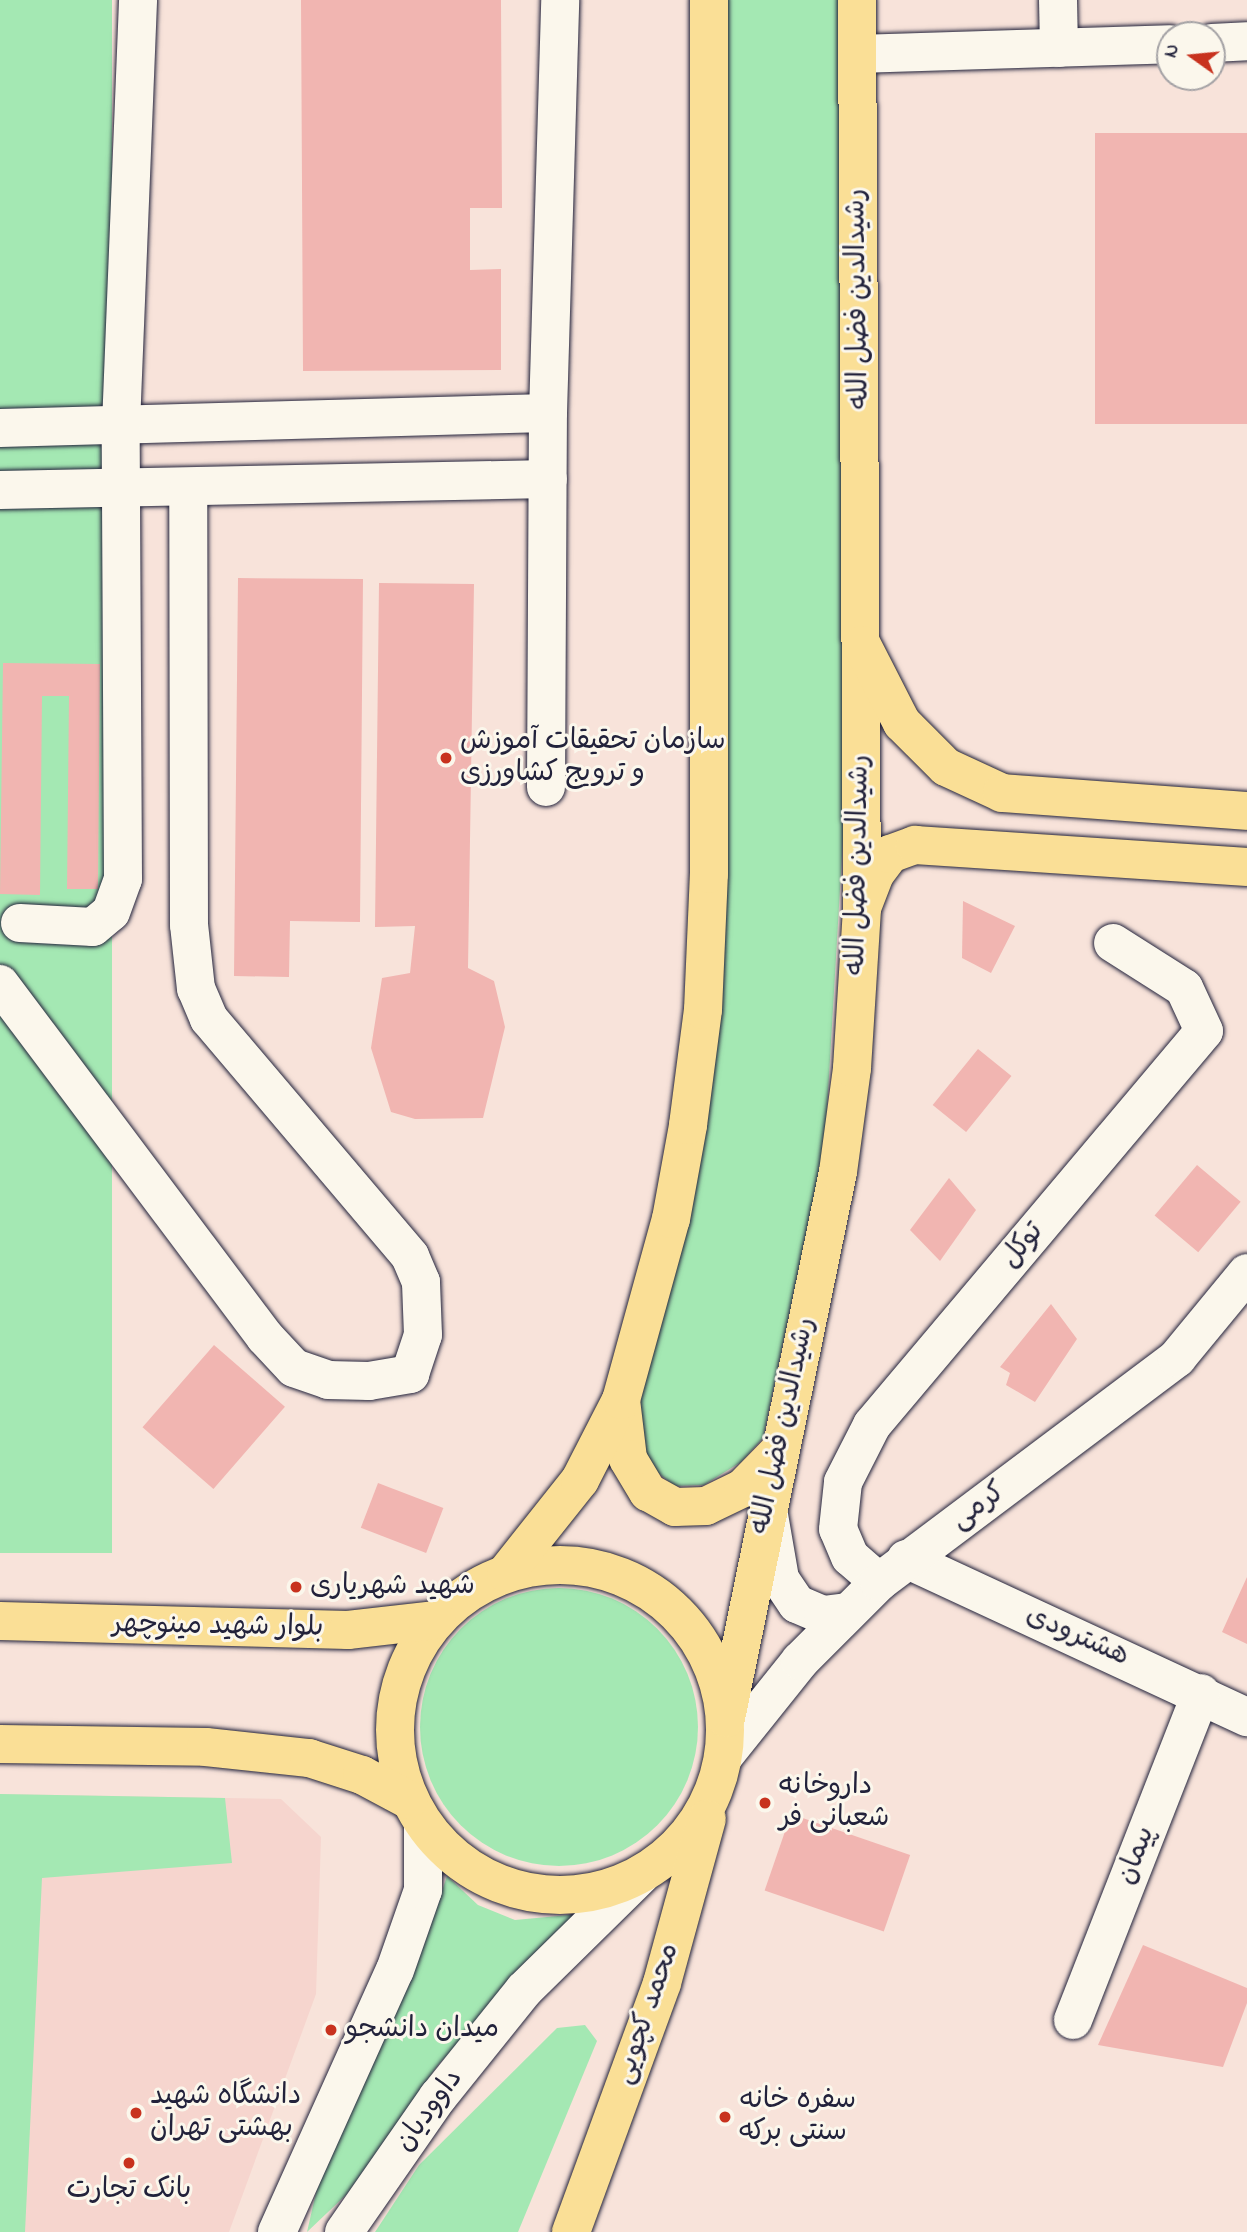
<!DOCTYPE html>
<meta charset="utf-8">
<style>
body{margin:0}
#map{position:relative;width:1247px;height:2232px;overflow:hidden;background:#f8e3da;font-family:"Indie Flower","Playpen Sans Arabic",sans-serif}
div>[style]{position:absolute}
.built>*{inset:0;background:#f6d5ce}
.green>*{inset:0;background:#a4e8b3;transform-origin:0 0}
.round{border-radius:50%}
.building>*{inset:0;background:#f1b5b1;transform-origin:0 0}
.roads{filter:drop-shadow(0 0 2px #22223b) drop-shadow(0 0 2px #22223b)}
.minor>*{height:38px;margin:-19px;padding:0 19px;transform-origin:19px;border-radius:19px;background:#fbf7ec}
.major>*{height:38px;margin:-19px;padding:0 19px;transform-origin:19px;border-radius:19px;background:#fadf96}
.major>.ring{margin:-19px;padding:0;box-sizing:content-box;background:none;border:38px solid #fadf96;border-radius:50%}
.highway>*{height:38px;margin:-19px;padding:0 19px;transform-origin:19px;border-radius:19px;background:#fadf96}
.dots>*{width:19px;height:19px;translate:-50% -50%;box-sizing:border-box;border:4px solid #fbf7ec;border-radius:50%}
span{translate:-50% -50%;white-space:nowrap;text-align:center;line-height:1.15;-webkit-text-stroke:6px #fbf7ec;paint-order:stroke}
.street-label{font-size:28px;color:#22223b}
.poi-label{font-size:28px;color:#22223b}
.left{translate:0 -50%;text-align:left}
.north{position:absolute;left:1156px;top:21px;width:70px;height:70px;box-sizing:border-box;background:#fbf7ec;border:2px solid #a4a2a5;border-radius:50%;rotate:285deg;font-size:19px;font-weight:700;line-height:28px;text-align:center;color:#22223b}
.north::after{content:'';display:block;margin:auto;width:24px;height:32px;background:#c8321e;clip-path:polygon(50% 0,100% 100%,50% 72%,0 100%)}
</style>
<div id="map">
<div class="built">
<i style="clip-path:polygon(0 1794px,281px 1799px,321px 1837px,316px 1994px,229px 2232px,0 2232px)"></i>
</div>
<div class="green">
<i style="left:0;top:0;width:112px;height:1553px"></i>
<i style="clip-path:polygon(720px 0,845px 0,848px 754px,825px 1144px,763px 1438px,741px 1462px,704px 1485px,675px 1486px,645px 1463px,636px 1401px,680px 1246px)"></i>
<i class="round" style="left:420px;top:1588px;width:278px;height:278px"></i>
<i style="clip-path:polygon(0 1794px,225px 1798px,232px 1863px,42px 1878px,25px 2232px,0 2232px)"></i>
<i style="clip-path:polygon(447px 1876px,478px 1905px,515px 1920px,579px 1914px,438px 2065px,347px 2194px,307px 2232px,323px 2162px,424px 1945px)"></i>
<i style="clip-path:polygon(585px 2025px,597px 2041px,518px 2232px,375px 2232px,419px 2165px,557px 2028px)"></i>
</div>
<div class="building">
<i style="clip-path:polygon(301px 0,501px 0,502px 208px,470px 208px,470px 270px,501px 269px,501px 370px,303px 371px)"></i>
<i style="left:1247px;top:133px;width:291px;height:152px;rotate:90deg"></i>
<i style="clip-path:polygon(238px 578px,363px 579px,360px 922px,290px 921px,289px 977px,234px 976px)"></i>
<i style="clip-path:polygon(379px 583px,474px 584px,468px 968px,494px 981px,505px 1027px,483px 1118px,415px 1119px,391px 1112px,371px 1048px,382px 978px,410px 973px,415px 926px,375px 927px)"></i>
<i style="clip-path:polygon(3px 663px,100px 664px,98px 889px,67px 889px,69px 696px,42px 696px,40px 895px,0 894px)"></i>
<i style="clip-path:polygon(963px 901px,1015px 926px,991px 973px,962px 958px)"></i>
<i style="left:978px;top:1049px;width:43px;height:72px;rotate:39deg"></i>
<i style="left:1197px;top:1165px;width:57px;height:66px;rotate:40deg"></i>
<i style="clip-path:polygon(949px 1178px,976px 1210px,940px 1261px,910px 1230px)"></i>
<i style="clip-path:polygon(1051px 1304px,1077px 1339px,1035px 1402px,1006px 1385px,1010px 1373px,1000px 1367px)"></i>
<i style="left:214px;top:1345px;width:94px;height:109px;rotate:41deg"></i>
<i style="left:378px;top:1483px;width:70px;height:48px;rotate:21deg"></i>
<i style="clip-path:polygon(1247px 1577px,1247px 1644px,1222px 1632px)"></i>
<i style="left:791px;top:1814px;width:126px;height:81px;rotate:19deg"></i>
<i style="clip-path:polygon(1143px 1945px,1247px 1988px,1247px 2003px,1223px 2067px,1098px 2045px)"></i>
</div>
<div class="roads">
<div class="minor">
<i style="left:1058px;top:0;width:48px;rotate:88.8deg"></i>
<i style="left:1212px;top:43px;width:35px;rotate:-3deg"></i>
<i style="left:857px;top:54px;width:313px;rotate:-1.8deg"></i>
<i style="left:0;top:428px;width:548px;rotate:-1.57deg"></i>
<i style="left:0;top:490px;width:548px;rotate:-1.15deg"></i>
<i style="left:546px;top:787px;width:374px;rotate:-89.7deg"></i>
<i style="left:548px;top:413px;width:413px;rotate:-88.3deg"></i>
<i style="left:20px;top:923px;width:73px;rotate:3.1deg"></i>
<i style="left:93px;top:927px;width:23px;rotate:-40deg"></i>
<i style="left:111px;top:912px;width:35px;rotate:-70deg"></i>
<i style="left:123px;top:879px;width:454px;rotate:-90.3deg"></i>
<i style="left:121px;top:425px;width:425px;rotate:-87.7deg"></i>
<i style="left:0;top:984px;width:441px;rotate:53.1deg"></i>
<i style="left:265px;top:1337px;width:42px;rotate:46.9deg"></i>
<i style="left:294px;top:1368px;width:36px;rotate:19deg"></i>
<i style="left:328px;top:1380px;width:41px;rotate:1.4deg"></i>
<i style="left:369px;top:1381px;width:42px;rotate:-9.7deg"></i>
<i style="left:410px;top:1374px;width:41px;rotate:-71.6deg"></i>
<i style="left:423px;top:1335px;width:53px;rotate:-92.2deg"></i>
<i style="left:421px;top:1282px;width:28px;rotate:-113deg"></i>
<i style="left:410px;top:1256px;width:311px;rotate:-130.3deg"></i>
<i style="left:209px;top:1019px;width:33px;rotate:-113deg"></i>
<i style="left:196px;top:989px;width:64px;rotate:-96.2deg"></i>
<i style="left:189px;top:925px;width:436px;rotate:-90.1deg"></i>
<i style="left:769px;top:1515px;width:65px;rotate:80.2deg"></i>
<i style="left:780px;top:1579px;width:30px;rotate:56deg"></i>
<i style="left:797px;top:1604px;width:28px;rotate:23deg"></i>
<i style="left:823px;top:1615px;width:24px;rotate:-7deg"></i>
<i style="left:906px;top:1559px;width:376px;rotate:24.9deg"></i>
<i style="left:879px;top:1582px;width:38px;rotate:-139deg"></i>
<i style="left:850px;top:1557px;width:30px;rotate:-113deg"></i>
<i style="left:838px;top:1529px;width:47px;rotate:-83.9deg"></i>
<i style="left:843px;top:1482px;width:64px;rotate:-63deg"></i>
<i style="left:872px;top:1425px;width:515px;rotate:-49.88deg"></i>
<i style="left:1204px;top:1031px;width:47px;rotate:-114.9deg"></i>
<i style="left:1184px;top:988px;width:84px;rotate:-147.6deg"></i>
<i style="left:724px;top:1756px;width:122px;rotate:-51.3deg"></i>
<i style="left:800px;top:1661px;width:112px;rotate:-45deg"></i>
<i style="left:879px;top:1582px;width:373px;rotate:-36.9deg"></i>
<i style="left:1177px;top:1358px;width:110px;rotate:-50.5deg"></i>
<i style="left:1073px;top:2020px;width:351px;rotate:-68.6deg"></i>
<i style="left:277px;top:2232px;width:287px;rotate:-65.8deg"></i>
<i style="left:395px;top:1970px;width:85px;rotate:-70.7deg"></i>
<i style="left:423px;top:1890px;width:66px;rotate:-90deg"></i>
<i style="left:344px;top:2232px;width:165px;rotate:-55.2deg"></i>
<i style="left:438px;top:2097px;width:137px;rotate:-51.2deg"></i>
<i style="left:524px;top:1990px;width:164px;rotate:-44.5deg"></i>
</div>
<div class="major">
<i style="left:621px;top:1400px;width:59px;rotate:83.2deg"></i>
<i style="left:628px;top:1459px;width:39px;rotate:59deg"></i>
<i style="left:648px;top:1492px;width:31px;rotate:29deg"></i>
<i style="left:675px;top:1507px;width:31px;rotate:-2deg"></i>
<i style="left:706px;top:1506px;width:41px;rotate:-25.9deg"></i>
<i style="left:743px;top:1488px;width:49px;rotate:-45.8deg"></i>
<i class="ring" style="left:395px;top:1565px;width:292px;height:292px"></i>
<i style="left:506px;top:1573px;width:119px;rotate:-51.5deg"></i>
<i style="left:580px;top:1480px;width:90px;rotate:-62.9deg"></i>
<i style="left:621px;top:1400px;width:188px;rotate:-74.6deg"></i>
<i style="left:671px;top:1219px;width:96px;rotate:-79.7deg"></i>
<i style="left:688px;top:1125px;width:116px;rotate:-82.6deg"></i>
<i style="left:703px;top:1010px;width:136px;rotate:-87.5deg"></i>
<i style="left:709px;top:874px;width:874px;rotate:-90deg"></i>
<i style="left:0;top:1621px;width:348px;rotate:1.5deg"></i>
<i style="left:348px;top:1630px;width:89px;rotate:-6.5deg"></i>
<i style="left:726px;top:1718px;width:557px;rotate:-78.41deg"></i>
<i style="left:838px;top:1172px;width:105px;rotate:-82.3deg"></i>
<i style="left:852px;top:1068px;width:160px;rotate:-86.4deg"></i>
<i style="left:862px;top:908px;width:908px;rotate:-90.32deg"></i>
<i style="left:0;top:1744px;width:206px;rotate:0.8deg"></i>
<i style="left:206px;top:1747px;width:104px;rotate:6.1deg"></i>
<i style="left:309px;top:1758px;width:56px;rotate:17.8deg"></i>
<i style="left:362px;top:1775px;width:53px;rotate:28deg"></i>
<i style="left:571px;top:2232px;width:265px;rotate:-69.9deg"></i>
<i style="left:662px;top:1983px;width:170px;rotate:-74.7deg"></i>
</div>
<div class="highway">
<i style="left:862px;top:645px;width:88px;rotate:62.9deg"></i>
<i style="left:902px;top:723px;width:62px;rotate:45deg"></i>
<i style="left:946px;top:767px;width:62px;rotate:24.9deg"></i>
<i style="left:1002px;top:793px;width:246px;rotate:4.2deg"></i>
<i style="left:862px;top:908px;width:36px;rotate:-69deg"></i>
<i style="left:875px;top:874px;width:25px;rotate:-53deg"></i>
<i style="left:890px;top:854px;width:27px;rotate:-20deg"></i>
<i style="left:915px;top:845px;width:333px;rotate:3.8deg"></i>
</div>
</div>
<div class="dots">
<i style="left:446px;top:758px;background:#c8321e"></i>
<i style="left:296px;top:1587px;background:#c8321e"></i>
<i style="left:765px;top:1803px;background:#c8321e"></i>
<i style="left:331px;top:2030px;background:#c8321e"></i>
<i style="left:136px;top:2113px;background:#c8321e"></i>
<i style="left:725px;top:2117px;background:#c8321e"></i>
<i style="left:129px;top:2163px;background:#c8321e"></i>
</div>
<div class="street-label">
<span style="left:859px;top:299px;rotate:-91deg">رشیدالدین فضل الله</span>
<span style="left:859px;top:865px;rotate:-89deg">رشیدالدین فضل الله</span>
<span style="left:1023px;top:1246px;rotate:-50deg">توکل</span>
<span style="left:784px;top:1426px;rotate:-78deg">رشیدالدین فضل الله</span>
<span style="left:979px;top:1507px;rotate:-36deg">کرمی</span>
<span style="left:218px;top:1627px;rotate:1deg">بلوار شهید مینوچهر</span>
<span style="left:1077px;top:1637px;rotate:24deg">هشترودی</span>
<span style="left:1137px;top:1856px;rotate:-69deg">پیمان</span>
<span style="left:648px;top:2014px;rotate:-71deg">محمد کچویی</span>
<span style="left:430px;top:2111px;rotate:-54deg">داوودیان</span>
</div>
<div class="poi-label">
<span class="left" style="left:460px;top:758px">سازمان تحقیقات آموزش<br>و ترویج کشاورزی</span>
<span class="left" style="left:310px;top:1587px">شهید شهریاری</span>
<span class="left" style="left:779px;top:1803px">داروخانه<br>شعبانی فر</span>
<span class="left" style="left:345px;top:2030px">میدان دانشجو</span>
<span class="left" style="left:150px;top:2113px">دانشگاه شهید<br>بهشتی تهران</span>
<span class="left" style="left:739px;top:2117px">سفره خانه<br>سنتی برکه</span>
<span style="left:129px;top:2191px">بانک تجارت</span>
</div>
<div class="north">N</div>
</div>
